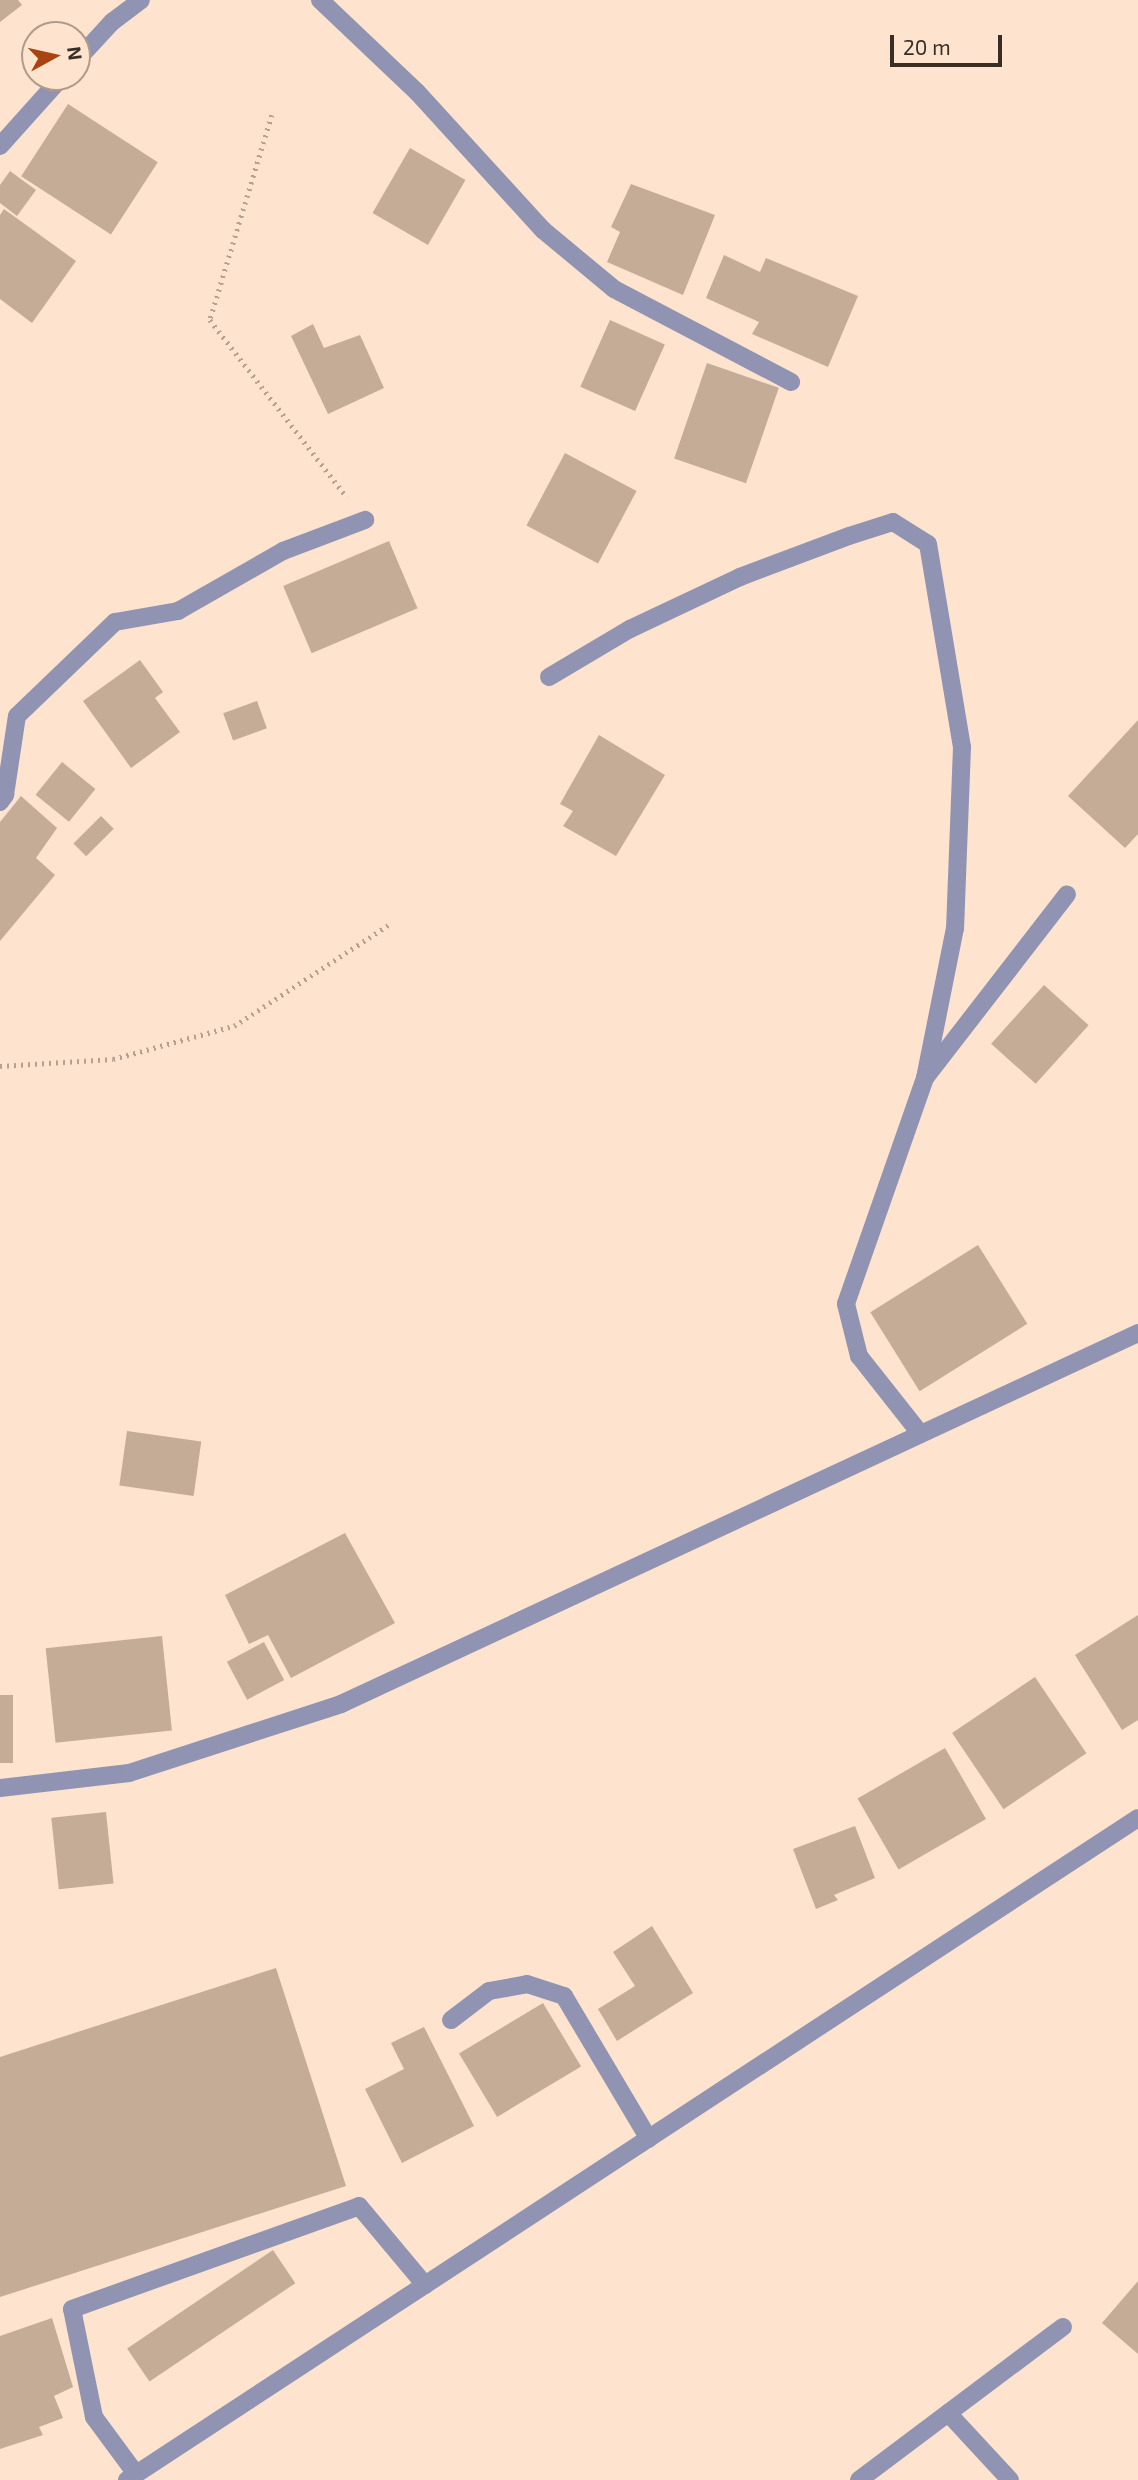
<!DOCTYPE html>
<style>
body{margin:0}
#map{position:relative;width:1138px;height:2480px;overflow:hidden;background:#fee4ce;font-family:"Exo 2",sans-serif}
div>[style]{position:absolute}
.building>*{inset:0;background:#c4ac97;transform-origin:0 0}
.path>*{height:4.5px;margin-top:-2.25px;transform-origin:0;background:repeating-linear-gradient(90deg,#b6a191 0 2px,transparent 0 7px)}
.service>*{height:18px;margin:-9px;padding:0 9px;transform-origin:9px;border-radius:9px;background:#9093b2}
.minor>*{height:18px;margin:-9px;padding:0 9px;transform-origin:9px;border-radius:9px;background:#9093b2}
.tertiary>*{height:18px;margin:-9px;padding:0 9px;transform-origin:9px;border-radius:9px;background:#9093b2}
span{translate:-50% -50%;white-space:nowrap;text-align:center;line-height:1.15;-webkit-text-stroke:6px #fee4ce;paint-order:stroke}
.north{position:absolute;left:21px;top:21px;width:70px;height:70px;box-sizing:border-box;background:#fee4ce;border:2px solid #af9b8b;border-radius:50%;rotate:82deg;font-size:19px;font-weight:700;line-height:28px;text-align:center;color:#382e26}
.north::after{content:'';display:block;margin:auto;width:24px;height:32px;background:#a84312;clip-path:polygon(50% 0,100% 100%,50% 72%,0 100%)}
.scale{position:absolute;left:890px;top:35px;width:112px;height:32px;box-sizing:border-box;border:4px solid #382e26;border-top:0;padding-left:9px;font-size:21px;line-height:24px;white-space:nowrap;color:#382e26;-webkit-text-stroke:5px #fee4ce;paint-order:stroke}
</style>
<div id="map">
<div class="building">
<i style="clip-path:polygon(0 0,18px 0,22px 5px,0 22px)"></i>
<i style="left:68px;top:104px;width:107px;height:86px;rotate:33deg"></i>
<i style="left:410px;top:148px;width:64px;height:75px;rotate:30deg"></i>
<i style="clip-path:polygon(10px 171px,36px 190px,17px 216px,0 203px,0 185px)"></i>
<i style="clip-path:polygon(631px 184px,715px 215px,683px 295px,607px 262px,620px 232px,611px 227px)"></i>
<i style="clip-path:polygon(4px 209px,76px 261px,32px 323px,0 299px,0 215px)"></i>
<i style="clip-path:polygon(724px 255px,760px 272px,766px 258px,858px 296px,828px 367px,752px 334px,759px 322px,706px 298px)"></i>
<i style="left:610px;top:320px;width:60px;height:73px;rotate:24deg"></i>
<i style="clip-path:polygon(313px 324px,324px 348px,360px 335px,384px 388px,328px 414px,291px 336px)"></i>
<i style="left:707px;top:363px;width:76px;height:101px;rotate:19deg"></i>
<i style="left:565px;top:453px;width:81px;height:82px;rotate:28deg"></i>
<i style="left:389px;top:541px;width:73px;height:115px;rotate:67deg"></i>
<i style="clip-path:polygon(140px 660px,163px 692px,155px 698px,180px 732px,131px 768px,83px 701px)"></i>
<i style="left:257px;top:701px;width:29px;height:36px;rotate:70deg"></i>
<i style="clip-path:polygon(1138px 720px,1138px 834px,1125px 848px,1068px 796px)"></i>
<i style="clip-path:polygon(599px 735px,665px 775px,616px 856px,563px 826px,573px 811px,560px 804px)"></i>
<i style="left:62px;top:762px;width:43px;height:42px;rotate:39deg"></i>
<i style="clip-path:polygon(21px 796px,57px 828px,36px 858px,55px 875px,0 941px,0 822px)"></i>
<i style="left:101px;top:816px;width:18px;height:39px;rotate:45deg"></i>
<i style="left:1044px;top:985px;width:60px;height:79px;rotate:42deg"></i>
<i style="left:978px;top:1245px;width:93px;height:127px;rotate:58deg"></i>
<i style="left:127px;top:1431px;width:75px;height:55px;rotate:8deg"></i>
<i style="clip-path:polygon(345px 1533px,395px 1623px,291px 1678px,268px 1635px,249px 1644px,225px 1595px)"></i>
<i style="clip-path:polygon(1138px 1615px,1138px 1720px,1122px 1730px,1075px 1655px)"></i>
<i style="left:162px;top:1636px;width:95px;height:117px;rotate:84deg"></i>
<i style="left:264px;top:1642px;width:43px;height:42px;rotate:62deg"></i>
<i style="left:1035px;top:1677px;width:92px;height:100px;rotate:56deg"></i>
<i style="left:0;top:1695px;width:13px;height:68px"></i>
<i style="left:945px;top:1748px;width:82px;height:101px;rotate:60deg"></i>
<i style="left:106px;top:1812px;width:72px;height:55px;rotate:84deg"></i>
<i style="clip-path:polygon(855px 1826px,875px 1878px,834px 1895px,838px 1900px,816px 1909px,793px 1849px)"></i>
<i style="clip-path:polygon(652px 1926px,693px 1993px,617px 2041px,598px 2009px,635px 1986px,613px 1952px)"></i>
<i style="clip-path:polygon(276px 1968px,346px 2186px,0 2297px,0 2057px)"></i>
<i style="left:543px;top:2003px;width:74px;height:98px;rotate:59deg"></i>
<i style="clip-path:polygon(424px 2027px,474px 2126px,402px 2163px,365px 2089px,404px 2069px,391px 2043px)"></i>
<i style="left:273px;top:2250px;width:40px;height:176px;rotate:56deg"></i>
<i style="clip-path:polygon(1138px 2281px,1138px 2354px,1102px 2323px)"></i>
<i style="clip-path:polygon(52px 2318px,73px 2387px,54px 2396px,63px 2418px,39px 2427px,43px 2435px,0 2449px,0 2336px)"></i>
</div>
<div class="path">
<i style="left:272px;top:115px;width:214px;rotate:106.8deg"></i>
<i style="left:210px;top:320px;width:224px;rotate:52.3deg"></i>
<i style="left:0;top:1066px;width:113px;rotate:-3.5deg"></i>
<i style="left:113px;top:1059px;width:125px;rotate:-15.3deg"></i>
<i style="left:234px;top:1026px;width:186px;rotate:-33.2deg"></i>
</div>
<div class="service">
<i style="left:925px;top:1078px;width:232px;rotate:-52.3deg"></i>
<i style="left:451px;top:2020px;width:48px;rotate:-37.3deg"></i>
<i style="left:489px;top:1991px;width:39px;rotate:-10deg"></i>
<i style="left:527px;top:1984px;width:39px;rotate:18deg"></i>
<i style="left:564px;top:1996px;width:166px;rotate:59.3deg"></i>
<i style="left:136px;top:2474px;width:71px;rotate:-126.4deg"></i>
<i style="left:94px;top:2417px;width:110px;rotate:-101.5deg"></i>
<i style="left:72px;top:2309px;width:305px;rotate:-19.7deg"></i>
<i style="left:359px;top:2206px;width:103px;rotate:50.1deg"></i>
</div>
<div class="minor">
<i style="left:320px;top:0;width:134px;rotate:43.5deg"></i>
<i style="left:417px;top:92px;width:187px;rotate:47.6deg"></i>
<i style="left:543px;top:230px;width:92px;rotate:39.7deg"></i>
<i style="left:614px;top:289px;width:200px;rotate:27.7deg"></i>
<i style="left:77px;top:60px;width:52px;rotate:-47.4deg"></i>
<i style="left:112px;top:22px;width:36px;rotate:-37deg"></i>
<i style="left:0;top:146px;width:93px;rotate:-48.1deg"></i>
<i style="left:549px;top:677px;width:94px;rotate:-30.7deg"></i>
<i style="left:630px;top:629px;width:122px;rotate:-25.3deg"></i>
<i style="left:740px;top:577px;width:116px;rotate:-20.6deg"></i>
<i style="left:849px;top:536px;width:46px;rotate:-17.7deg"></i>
<i style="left:893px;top:522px;width:41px;rotate:32.2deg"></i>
<i style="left:928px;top:544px;width:206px;rotate:80.5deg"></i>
<i style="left:962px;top:747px;width:181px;rotate:92.2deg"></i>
<i style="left:955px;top:928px;width:153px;rotate:101.3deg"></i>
<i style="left:925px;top:1078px;width:239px;rotate:109.3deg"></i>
<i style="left:846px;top:1304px;width:54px;rotate:76deg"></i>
<i style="left:859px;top:1356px;width:97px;rotate:51.7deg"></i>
<i style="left:0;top:802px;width:9px;rotate:-54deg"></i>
<i style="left:5px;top:795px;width:80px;rotate:-81.4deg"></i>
<i style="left:17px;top:716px;width:136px;rotate:-43.8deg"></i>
<i style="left:115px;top:622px;width:64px;rotate:-9.9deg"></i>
<i style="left:178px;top:611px;width:121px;rotate:-29.7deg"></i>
<i style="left:283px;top:551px;width:88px;rotate:-20.7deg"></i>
<i style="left:0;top:1788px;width:130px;rotate:-6.6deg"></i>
<i style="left:129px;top:1773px;width:223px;rotate:-18deg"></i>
<i style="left:341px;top:1704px;width:879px;rotate:-24.96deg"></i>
<i style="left:948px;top:2413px;width:91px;rotate:47.2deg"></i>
<i style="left:859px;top:2480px;width:255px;rotate:-36.9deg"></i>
</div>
<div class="tertiary">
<i style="left:127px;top:2480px;width:1208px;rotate:-33.22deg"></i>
</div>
<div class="north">N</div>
<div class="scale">20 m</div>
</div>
